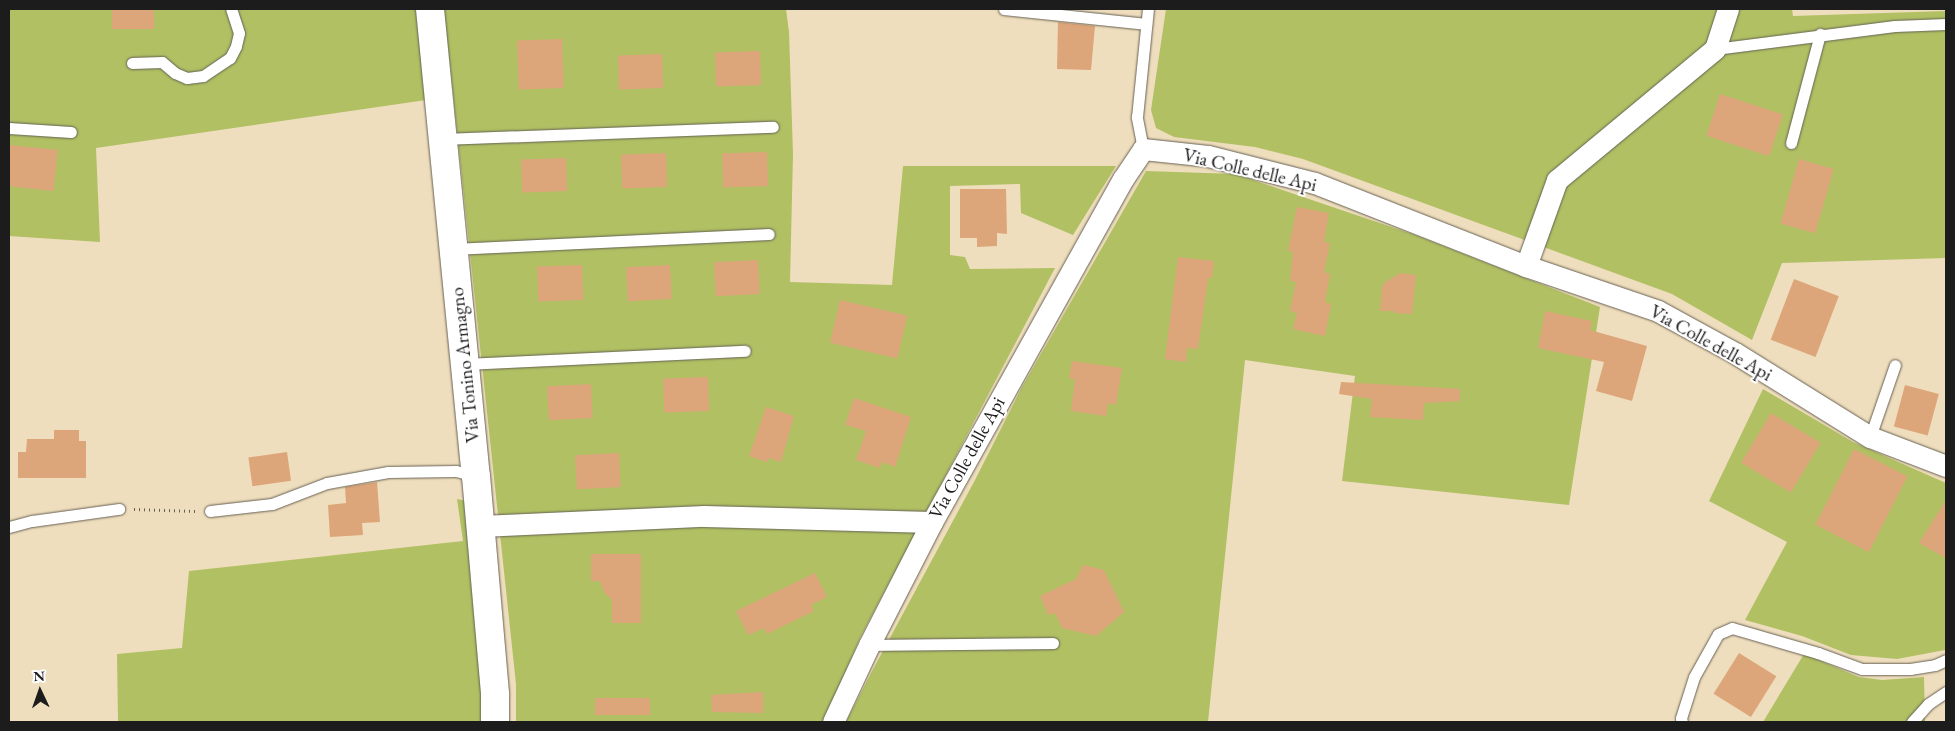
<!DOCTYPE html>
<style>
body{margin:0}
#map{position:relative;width:1955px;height:731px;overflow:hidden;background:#efdebd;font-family:"EB Garamond",serif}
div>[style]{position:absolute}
.green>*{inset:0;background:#b0c063}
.building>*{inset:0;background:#dda67a;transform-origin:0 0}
.path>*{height:3px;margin-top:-1.5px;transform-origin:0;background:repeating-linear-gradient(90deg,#666054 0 1px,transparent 0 5px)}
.roads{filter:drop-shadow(0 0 1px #666054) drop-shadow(0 0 1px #666054)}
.service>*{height:11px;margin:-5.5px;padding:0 5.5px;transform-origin:5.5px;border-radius:5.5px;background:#fff}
.minor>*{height:21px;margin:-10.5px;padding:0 10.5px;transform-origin:10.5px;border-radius:10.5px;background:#fff}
.tertiary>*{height:28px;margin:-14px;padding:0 14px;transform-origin:14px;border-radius:14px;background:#fff}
span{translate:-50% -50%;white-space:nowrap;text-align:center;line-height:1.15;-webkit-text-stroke:4px #fff;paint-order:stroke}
.street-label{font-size:19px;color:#1c1c1c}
.frame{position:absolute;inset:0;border:10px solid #1c1c1c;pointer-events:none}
.north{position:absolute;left:15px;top:666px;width:50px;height:50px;-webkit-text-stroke:4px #fff;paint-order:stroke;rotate:357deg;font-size:14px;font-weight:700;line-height:20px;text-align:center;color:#1c1c1c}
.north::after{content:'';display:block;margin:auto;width:18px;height:22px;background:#1c1c1c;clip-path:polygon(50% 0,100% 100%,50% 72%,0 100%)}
</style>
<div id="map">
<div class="green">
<i style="clip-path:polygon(9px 9px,417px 9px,426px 100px,96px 148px,100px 242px,9px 236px)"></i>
<i style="clip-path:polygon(444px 9px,786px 9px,789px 32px,793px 154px,790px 282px,892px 285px,903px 166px,1116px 166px,1073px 235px,1021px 213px,1020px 184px,950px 186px,950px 255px,965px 257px,970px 269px,1055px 268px,860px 638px,824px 722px,516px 722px,516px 684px)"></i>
<i style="clip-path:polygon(1166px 9px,1792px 9px,1793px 16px,1946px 11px,1946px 258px,1782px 263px,1752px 340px,1672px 294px,1303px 159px,1255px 147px,1174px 137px,1156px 128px,1151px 110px)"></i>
<i style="clip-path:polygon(1146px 171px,1235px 174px,1415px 235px,1600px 307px,1569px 505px,1342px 481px,1355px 376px,1245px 360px,1208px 722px,846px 722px,871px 673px,975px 480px,1022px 387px)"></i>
<i style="clip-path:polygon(1763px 389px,1853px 442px,1946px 483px,1945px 650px,1897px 659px,1851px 655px,1802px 636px,1745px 620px,1787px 542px,1709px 501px)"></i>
<i style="clip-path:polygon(457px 499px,471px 502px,485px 722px,118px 722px,117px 654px,182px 648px,189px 571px,463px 541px)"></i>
<i style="clip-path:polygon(1804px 654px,1859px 677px,1882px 680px,1924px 677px,1925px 722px,1763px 722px)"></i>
</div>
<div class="building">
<i style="left:112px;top:9px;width:42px;height:20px"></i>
<i style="clip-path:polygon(1058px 22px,1095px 26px,1091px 70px,1057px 69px)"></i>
<i style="left:562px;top:39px;width:49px;height:45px;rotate:88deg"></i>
<i style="left:760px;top:51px;width:34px;height:45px;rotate:88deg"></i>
<i style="left:662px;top:54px;width:34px;height:44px;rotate:88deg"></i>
<i style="left:1720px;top:94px;width:66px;height:44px;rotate:18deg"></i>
<i style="left:9px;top:145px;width:49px;height:41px;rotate:6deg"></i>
<i style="left:767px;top:152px;width:34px;height:45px;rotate:88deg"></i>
<i style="left:666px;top:153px;width:34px;height:45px;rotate:88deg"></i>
<i style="left:566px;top:158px;width:33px;height:45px;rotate:88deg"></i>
<i style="left:1799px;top:159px;width:36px;height:67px;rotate:16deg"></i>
<i style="clip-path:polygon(960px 189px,1006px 189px,1007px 234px,997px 233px,997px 246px,977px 247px,977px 238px,960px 238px)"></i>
<i style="clip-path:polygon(1297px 207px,1329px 213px,1324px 242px,1330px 243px,1324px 272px,1330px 274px,1325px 302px,1331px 304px,1325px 336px,1293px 329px,1297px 313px,1290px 311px,1296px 282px,1290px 281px,1293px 252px,1288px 251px)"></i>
<i style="clip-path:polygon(1178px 257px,1214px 261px,1212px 278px,1208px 278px,1198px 349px,1187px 348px,1186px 362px,1165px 359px)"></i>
<i style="left:758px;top:260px;width:34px;height:44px;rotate:87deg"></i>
<i style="left:582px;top:265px;width:35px;height:45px;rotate:88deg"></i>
<i style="left:670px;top:265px;width:34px;height:44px;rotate:87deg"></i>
<i style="clip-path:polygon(1400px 273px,1416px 275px,1412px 314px,1394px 313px,1394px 311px,1380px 311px,1382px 288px,1384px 283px)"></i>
<i style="left:1794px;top:279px;width:48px;height:65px;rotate:21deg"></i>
<i style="left:840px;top:300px;width:69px;height:44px;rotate:13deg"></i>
<i style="clip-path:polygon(1545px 311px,1592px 321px,1590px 330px,1647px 346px,1632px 401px,1596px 391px,1604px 362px,1538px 348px)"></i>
<i style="clip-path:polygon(1072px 361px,1122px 368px,1116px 405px,1108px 403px,1106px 416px,1071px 411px,1075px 379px,1069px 378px)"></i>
<i style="left:708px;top:377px;width:34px;height:45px;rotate:88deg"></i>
<i style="clip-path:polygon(1341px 382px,1460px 389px,1460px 401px,1424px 403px,1423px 420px,1370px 417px,1372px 399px,1339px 394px)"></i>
<i style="left:591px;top:384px;width:34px;height:44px;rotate:87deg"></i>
<i style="left:1905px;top:385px;width:35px;height:43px;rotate:15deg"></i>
<i style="clip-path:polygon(854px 398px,911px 417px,895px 467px,882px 462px,880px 468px,856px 460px,866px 431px,845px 425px)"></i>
<i style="clip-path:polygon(766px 407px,794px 416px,781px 462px,769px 458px,767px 462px,749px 456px)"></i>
<i style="left:1771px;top:413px;width:58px;height:58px;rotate:31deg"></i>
<i style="clip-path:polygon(54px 430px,79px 430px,79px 441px,86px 441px,86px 478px,18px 478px,18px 452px,26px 452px,27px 439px,54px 439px)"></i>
<i style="left:1854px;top:449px;width:60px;height:85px;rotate:27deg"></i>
<i style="left:287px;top:452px;width:29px;height:39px;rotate:82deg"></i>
<i style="left:619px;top:453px;width:34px;height:44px;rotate:87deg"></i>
<i style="clip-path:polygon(377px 482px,380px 522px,362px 523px,363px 535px,330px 537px,328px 505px,346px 503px,345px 487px)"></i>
<i style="clip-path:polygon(1946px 500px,1946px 558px,1919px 543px)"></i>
<i style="clip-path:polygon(591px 554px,641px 554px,641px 623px,612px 623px,612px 600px,604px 592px,600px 581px,591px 581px)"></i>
<i style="clip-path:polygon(1083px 565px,1104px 570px,1124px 612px,1096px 636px,1062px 628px,1055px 613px,1048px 615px,1040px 596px,1076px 579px)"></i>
<i style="clip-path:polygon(815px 573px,827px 597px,811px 605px,814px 611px,767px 634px,764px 628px,748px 635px,736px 611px)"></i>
<i style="left:1739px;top:653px;width:44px;height:48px;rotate:32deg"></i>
<i style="clip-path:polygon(763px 692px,763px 713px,712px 712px,711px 695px)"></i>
<i style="left:595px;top:698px;width:55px;height:17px"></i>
</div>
<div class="path">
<i style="left:134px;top:509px;width:62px;rotate:1.8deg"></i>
</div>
<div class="roads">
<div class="service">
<i style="left:1004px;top:9px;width:143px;rotate:6deg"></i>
<i style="left:1715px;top:49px;width:181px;rotate:-7.3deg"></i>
<i style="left:1895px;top:26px;width:51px;rotate:-2.2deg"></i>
<i style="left:132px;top:63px;width:30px;rotate:-2deg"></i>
<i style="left:162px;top:62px;width:17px;rotate:40deg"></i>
<i style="left:175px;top:73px;width:13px;rotate:23deg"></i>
<i style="left:187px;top:78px;width:16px;rotate:-7deg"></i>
<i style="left:203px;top:76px;width:32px;rotate:-34deg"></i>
<i style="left:230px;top:58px;width:13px;rotate:-63deg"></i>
<i style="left:236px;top:46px;width:13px;rotate:-77deg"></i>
<i style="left:239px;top:33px;width:25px;rotate:-108deg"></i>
<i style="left:9px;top:128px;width:62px;rotate:3.7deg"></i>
<i style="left:442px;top:139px;width:331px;rotate:-2.1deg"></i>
<i style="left:1791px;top:143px;width:113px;rotate:-75.1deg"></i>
<i style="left:1143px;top:149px;width:33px;rotate:-101deg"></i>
<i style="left:1137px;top:117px;width:109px;rotate:-84.2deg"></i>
<i style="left:453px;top:249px;width:316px;rotate:-2.7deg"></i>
<i style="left:465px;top:364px;width:280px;rotate:-2.7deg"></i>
<i style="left:1870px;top:437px;width:76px;rotate:-70.9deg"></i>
<i style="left:210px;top:511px;width:62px;rotate:-6.4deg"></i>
<i style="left:272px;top:504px;width:59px;rotate:-20.9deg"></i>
<i style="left:327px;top:483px;width:62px;rotate:-10.2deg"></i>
<i style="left:388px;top:472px;width:68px;rotate:-0.8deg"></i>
<i style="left:456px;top:471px;width:20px;rotate:15deg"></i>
<i style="left:9px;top:527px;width:24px;rotate:-15deg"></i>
<i style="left:32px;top:521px;width:88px;rotate:-7.9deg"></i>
<i style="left:869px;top:645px;width:184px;rotate:-0.6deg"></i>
<i style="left:1682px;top:722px;width:4px;rotate:-104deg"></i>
<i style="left:1681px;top:718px;width:43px;rotate:-72.4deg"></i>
<i style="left:1694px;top:677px;width:49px;rotate:-60.8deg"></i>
<i style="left:1718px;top:634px;width:15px;rotate:-23deg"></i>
<i style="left:1732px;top:628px;width:90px;rotate:16.2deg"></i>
<i style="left:1818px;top:653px;width:47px;rotate:20deg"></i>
<i style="left:1862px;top:669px;width:48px"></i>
<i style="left:1910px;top:669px;width:25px;rotate:-9deg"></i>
<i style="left:1935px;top:665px;width:12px;rotate:-24deg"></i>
<i style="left:1912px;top:722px;width:24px;rotate:-48deg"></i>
<i style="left:1928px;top:704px;width:22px;rotate:-34deg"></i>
</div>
<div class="minor">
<i style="left:1526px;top:266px;width:91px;rotate:-70.2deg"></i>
<i style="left:1557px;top:180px;width:205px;rotate:-39.7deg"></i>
<i style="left:1715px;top:49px;width:42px;rotate:-72deg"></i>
<i style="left:481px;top:526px;width:223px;rotate:-2.6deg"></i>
<i style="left:704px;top:516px;width:228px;rotate:1.5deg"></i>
<i style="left:833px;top:722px;width:85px;rotate:-64.9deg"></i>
<i style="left:869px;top:645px;width:138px;rotate:-62.9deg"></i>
<i style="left:932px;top:522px;width:393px;rotate:-60.9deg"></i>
<i style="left:1123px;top:179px;width:36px;rotate:-56deg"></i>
<i style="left:1143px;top:149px;width:65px;rotate:6.1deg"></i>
<i style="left:1208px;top:156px;width:110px;rotate:14.2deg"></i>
<i style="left:1315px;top:183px;width:227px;rotate:21.5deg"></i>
<i style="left:1526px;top:266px;width:139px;rotate:18.8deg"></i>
<i style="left:1658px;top:311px;width:88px;rotate:28.6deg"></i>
<i style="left:1735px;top:353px;width:159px;rotate:31.9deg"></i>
<i style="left:1870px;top:437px;width:81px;rotate:20.9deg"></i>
</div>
<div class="tertiary">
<i style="left:430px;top:9px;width:469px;rotate:84.4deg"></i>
<i style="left:476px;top:476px;width:220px;rotate:85deg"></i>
<i style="left:495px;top:695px;width:27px;rotate:90deg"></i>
</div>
</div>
<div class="street-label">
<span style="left:1250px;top:170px;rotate:13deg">Via Colle delle Api</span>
<span style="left:1711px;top:343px;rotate:29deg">Via Colle delle Api</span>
<span style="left:465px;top:365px;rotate:-96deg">Via Tonino Armagno</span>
<span style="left:967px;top:458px;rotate:-61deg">Via Colle delle Api</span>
</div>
<div class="frame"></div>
<div class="north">N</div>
</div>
